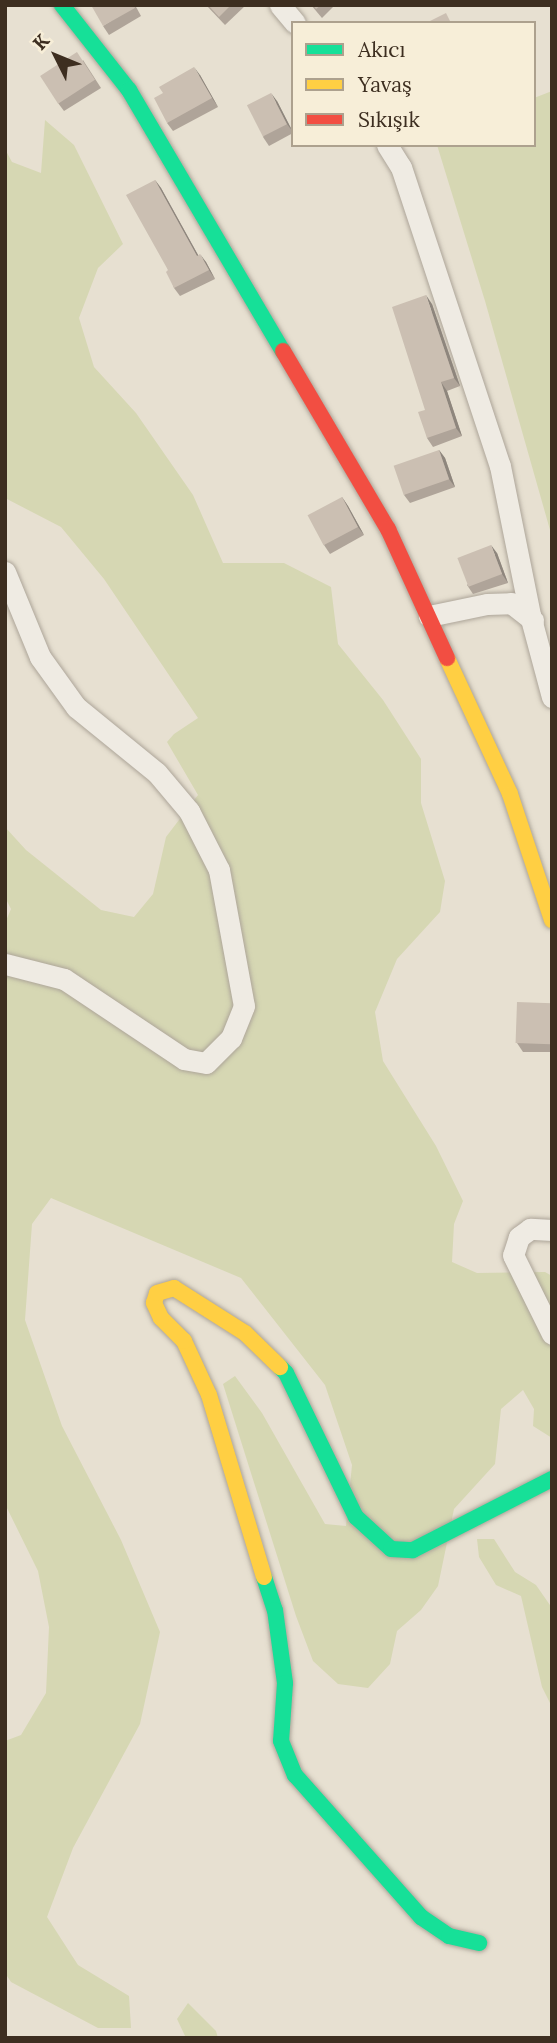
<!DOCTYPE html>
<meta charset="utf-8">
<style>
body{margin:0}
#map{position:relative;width:557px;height:2043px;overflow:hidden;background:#e7e0d1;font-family:Lora,serif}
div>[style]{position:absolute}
.green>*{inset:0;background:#d6d7b3}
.roads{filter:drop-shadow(0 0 2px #ada599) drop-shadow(0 0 2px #ada599)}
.street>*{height:21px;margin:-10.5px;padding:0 10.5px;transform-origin:10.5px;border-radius:10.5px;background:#efebe3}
.fast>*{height:16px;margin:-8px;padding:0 8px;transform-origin:8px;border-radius:8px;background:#16e098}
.slow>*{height:16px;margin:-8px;padding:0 8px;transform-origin:8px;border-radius:8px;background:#ffcf43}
.jam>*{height:16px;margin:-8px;padding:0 8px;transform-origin:8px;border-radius:8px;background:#f24e42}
.wall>*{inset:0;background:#afa499}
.shaded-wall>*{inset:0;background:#8e867d}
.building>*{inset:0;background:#cbbfb2;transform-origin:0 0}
span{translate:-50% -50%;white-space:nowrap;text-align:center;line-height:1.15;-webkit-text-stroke:6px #f7eed8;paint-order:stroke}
.frame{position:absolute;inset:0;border:7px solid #3d2e20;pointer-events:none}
.legend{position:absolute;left:291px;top:21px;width:245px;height:126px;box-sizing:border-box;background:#f7eed8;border:2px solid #ada18e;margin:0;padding:9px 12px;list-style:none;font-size:21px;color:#3d2e20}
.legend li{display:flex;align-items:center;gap:14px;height:35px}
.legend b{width:35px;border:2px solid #ada18e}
.north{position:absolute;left:21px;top:21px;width:70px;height:70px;-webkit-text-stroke:5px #f7eed8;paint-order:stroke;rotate:313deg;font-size:19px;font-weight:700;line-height:28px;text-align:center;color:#3d2e20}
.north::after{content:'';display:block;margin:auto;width:24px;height:32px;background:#3d2e20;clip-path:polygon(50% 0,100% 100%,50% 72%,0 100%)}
</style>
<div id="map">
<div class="green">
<i style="clip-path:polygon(552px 91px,552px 537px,485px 301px,437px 145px,534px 145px,534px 98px)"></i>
<i style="clip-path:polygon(45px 120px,74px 145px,123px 244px,98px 268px,79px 318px,94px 367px,136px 413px,193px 495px,223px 563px,284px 563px,331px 587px,338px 644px,383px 700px,421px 759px,421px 803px,445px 881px,440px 912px,397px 959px,375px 1012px,383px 1061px,436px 1146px,463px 1201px,454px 1224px,452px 1262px,477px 1273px,545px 1272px,552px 1276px,552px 1438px,533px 1426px,534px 1409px,523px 1390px,501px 1409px,495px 1464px,454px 1509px,438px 1586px,421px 1610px,397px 1631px,390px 1664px,368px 1688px,338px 1684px,313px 1661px,296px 1616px,223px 1384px,235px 1376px,262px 1413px,325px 1524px,346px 1526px,352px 1465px,325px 1385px,241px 1278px,51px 1198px,32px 1224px,25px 1320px,62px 1426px,121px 1540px,160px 1632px,140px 1724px,73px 1848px,47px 1917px,78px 1965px,129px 1996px,131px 2028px,98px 2028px,11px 1982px,5px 1973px,5px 1741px,21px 1735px,46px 1693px,49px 1627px,38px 1571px,5px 1504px,5px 923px,11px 909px,5px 897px,5px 827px,26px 850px,101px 910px,134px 917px,153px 894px,166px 837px,198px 795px,167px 742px,174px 734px,198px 718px,104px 579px,61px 527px,5px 498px,5px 149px,12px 162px,41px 173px)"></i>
<i style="clip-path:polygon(477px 1539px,494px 1539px,515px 1572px,536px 1585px,552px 1608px,552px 1707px,542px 1687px,521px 1596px,496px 1585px,479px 1557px)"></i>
<i style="clip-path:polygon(188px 2003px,216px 2031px,218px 2038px,186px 2038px,177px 2019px)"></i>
</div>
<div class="roads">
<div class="street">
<i style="left:280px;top:5px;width:23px;rotate:50deg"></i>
<i style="left:387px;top:145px;width:26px;rotate:58deg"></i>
<i style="left:401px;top:167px;width:315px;rotate:71.7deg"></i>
<i style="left:500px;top:466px;width:152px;rotate:78.6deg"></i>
<i style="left:530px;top:615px;width:85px;rotate:75deg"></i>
<i style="left:5px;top:572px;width:92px;rotate:67.6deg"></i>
<i style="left:40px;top:657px;width:62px;rotate:54.2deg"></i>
<i style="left:76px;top:707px;width:104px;rotate:39.2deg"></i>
<i style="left:157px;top:773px;width:50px;rotate:49.9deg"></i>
<i style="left:189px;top:811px;width:66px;rotate:63deg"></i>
<i style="left:219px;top:870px;width:138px;rotate:79.6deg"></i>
<i style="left:244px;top:1006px;width:35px;rotate:112deg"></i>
<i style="left:231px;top:1038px;width:35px;rotate:135deg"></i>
<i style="left:206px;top:1063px;width:22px;rotate:-170deg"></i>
<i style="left:184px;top:1059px;width:144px;rotate:-146.3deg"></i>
<i style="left:64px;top:979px;width:61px;rotate:-165.7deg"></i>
<i style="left:429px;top:616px;width:59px;rotate:-11.7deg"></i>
<i style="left:487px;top:604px;width:24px;rotate:-2deg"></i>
<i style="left:511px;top:603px;width:28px;rotate:38deg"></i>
<i style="left:552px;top:1230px;width:22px;rotate:-177deg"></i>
<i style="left:530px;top:1229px;width:14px;rotate:144deg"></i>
<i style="left:519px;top:1237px;width:19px;rotate:108deg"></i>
<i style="left:513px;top:1255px;width:88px;rotate:63.7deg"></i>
</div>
<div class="fast">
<i style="left:62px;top:5px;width:108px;rotate:51.8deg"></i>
<i style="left:129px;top:90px;width:303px;rotate:59.5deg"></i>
<i style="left:280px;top:1367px;width:8px;rotate:45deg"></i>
<i style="left:286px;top:1373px;width:160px;rotate:64.1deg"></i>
<i style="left:356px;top:1517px;width:47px;rotate:42.4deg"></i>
<i style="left:391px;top:1549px;width:22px;rotate:3deg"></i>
<i style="left:413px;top:1550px;width:156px;rotate:-27.1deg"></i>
<i style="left:264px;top:1577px;width:35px;rotate:72deg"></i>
<i style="left:275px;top:1610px;width:74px;rotate:82.2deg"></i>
<i style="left:285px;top:1683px;width:58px;rotate:93.9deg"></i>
<i style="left:281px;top:1741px;width:37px;rotate:68deg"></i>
<i style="left:295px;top:1775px;width:190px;rotate:48.4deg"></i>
<i style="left:421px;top:1917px;width:34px;rotate:34deg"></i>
<i style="left:449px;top:1936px;width:31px;rotate:13deg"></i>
</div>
<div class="slow">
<i style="left:447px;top:658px;width:150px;rotate:65.1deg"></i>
<i style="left:510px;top:794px;width:133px;rotate:71.6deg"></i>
<i style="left:264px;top:1577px;width:190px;rotate:-106.8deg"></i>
<i style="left:209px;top:1395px;width:60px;rotate:-114.8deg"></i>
<i style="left:184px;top:1341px;width:33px;rotate:-135deg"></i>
<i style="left:161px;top:1318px;width:17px;rotate:-115deg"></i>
<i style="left:154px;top:1303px;width:10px;rotate:-73deg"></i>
<i style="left:157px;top:1293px;width:18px;rotate:-16deg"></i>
<i style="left:174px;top:1288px;width:84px;rotate:32.4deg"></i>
<i style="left:245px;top:1333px;width:49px;rotate:44.2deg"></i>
</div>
<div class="jam">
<i style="left:283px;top:351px;width:207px;rotate:59.5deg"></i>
<i style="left:388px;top:529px;width:142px;rotate:65.4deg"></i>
</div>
</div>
<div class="wall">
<i style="clip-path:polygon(135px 5px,141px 16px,109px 35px,103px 26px)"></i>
<i style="clip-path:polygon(206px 5px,246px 5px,225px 25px)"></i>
<i style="clip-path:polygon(311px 5px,335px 5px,322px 18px)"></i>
<i style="clip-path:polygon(83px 60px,101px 88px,64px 111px,58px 103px)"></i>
<i style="clip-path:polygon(200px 75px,218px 107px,173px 131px,167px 123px)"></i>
<i style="clip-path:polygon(277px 101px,293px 133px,269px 146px,263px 137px)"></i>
<i style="clip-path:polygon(155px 180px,161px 188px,198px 255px,206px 262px,215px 279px,180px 296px,174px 288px,168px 270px)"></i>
<i style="clip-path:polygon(432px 304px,460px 386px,447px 391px,462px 436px,433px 447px,427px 438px,425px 410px)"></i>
<i style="clip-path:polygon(439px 450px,445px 458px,455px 487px,410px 503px,404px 495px)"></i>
<i style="clip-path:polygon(342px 497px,348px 506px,364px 535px,330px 554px,324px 545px)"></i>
<i style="clip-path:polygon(497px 553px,508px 583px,473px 594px,467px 585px)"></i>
<i style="clip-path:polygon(552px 1003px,552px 1052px,523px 1052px,517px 1043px)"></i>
</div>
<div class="shaded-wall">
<i style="clip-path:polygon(194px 67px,200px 75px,218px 107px,212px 98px)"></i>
<i style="clip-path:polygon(271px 93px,277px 101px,293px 132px,287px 124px)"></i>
<i style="clip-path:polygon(155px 180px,161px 188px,203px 264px,197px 256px)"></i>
<i style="clip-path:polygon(200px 254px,206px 262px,215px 279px,209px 270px)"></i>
<i style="clip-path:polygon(426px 295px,432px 304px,460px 386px,454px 378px)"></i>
<i style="clip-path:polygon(441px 382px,447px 391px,462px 436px,456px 428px)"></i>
<i style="clip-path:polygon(439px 450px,445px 458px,455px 487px,449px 479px)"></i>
<i style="clip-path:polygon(342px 497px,348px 506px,364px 535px,358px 527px)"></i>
<i style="clip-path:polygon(491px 545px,497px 553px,508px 583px,502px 574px)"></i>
</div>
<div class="building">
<i style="clip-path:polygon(91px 5px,134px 5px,135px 8px,103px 26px)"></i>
<i style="clip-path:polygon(208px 5px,231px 5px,219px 17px)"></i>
<i style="clip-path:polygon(313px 5px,321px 5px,316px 9px)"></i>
<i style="clip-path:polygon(446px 13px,451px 23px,426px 23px)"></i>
<i style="left:77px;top:52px;width:33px;height:44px;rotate:57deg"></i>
<i style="clip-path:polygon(194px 67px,212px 98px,167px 123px,154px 98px,163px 93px,159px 87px)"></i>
<i style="left:271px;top:93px;width:35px;height:27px;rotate:63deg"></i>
<i style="clip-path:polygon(155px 180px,197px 256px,200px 254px,209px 270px,174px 288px,166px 272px,168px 270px,126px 195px)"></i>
<i style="clip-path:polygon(426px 295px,454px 378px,441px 382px,456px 428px,427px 438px,418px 412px,425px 410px,392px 307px)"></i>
<i style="left:439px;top:450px;width:31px;height:48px;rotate:71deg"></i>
<i style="left:342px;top:497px;width:34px;height:39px;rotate:62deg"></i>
<i style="left:491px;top:545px;width:31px;height:36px;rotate:69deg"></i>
<i style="left:517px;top:1002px;width:35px;height:41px;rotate:2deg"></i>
</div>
<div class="frame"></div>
<ul class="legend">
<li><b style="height:9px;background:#16e098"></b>Akıcı</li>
<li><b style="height:9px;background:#ffcf43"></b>Yavaş</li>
<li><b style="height:9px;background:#f24e42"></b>Sıkışık</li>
</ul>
<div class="north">K</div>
</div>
